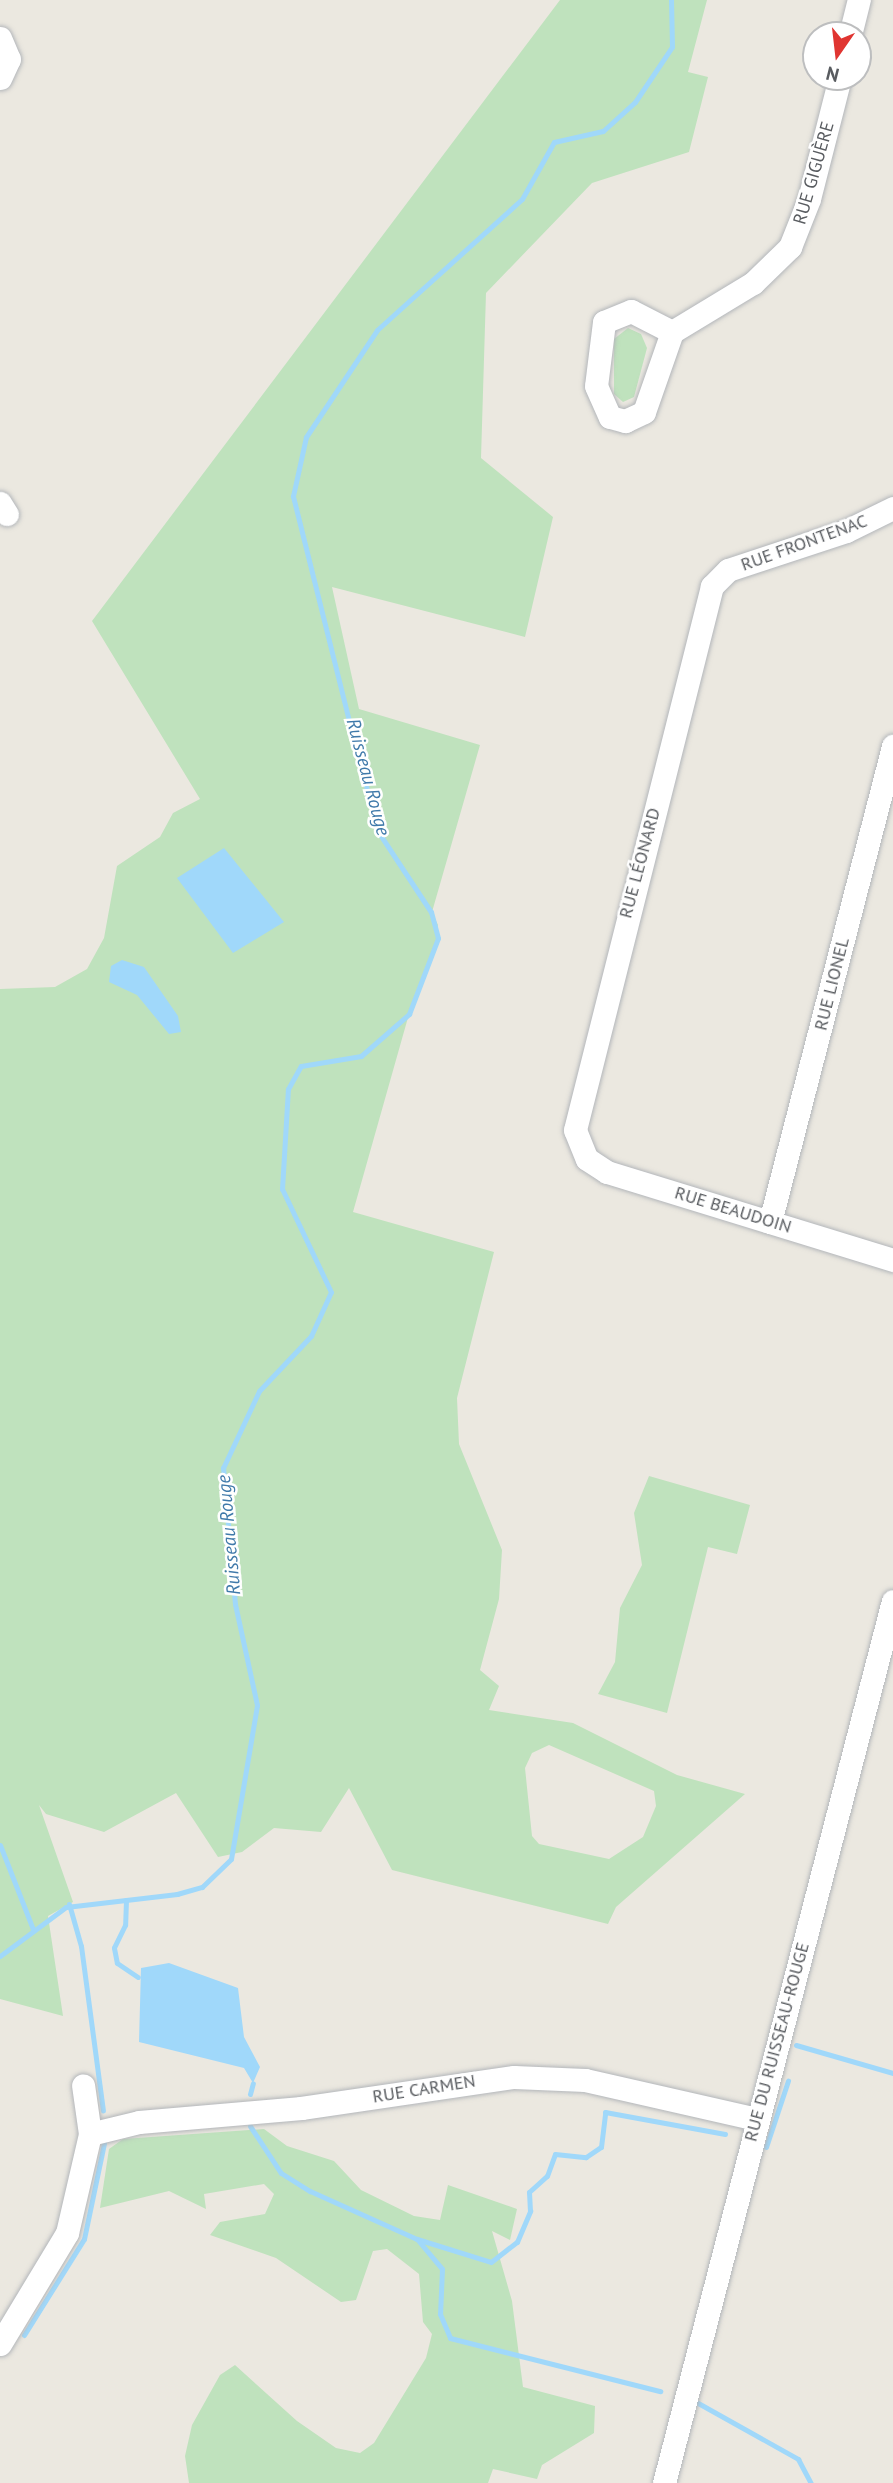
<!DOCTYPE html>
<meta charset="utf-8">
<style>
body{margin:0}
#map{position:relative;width:893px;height:2483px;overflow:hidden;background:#ebe8e0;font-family:"PT Sans",sans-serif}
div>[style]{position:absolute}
.green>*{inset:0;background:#bfe2bd}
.water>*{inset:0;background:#a0d8fa}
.stream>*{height:5px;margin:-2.5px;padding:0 2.5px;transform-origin:2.5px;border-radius:2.5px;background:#a0d8fa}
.roads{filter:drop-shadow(0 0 2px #b3b6ba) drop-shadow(0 0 2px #b3b6ba)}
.minor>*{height:23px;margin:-11.5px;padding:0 11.5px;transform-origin:11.5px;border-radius:11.5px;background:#fff}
span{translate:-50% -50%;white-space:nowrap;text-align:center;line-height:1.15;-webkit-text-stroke:5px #fff;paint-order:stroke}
.street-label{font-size:18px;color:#595c60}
.water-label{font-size:19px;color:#407aaa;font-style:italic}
.north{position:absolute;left:802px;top:21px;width:70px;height:70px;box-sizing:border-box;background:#fff;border:2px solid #bdbebf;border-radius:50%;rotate:194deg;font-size:19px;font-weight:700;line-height:28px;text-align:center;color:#595c60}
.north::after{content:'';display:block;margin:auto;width:24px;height:32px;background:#e03531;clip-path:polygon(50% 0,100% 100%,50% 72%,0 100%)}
</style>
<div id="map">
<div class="green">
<i style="clip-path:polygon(evenodd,560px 0,707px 0,688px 72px,708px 77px,689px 152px,592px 183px,486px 293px,481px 458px,553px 517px,525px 637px,332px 587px,359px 709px,480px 745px,432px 912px,438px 925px,435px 949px,409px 1014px,353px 1212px,494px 1252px,457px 1398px,459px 1444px,502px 1550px,499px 1599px,480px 1670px,499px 1686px,489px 1710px,573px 1723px,677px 1775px,745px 1794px,616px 1907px,608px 1924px,392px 1870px,349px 1788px,321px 1832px,274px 1828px,242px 1852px,218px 1857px,176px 1793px,104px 1832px,46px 1814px,39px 1805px,73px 1902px,48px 1916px,63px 2016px,0 1999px,0 989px,55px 987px,87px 969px,104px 938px,117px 866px,160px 837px,173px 813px,200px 799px,92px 621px,560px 0,549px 1745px,654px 1791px,656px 1806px,643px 1837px,609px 1859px,539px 1844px,532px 1836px,525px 1768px,532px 1753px,549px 1745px)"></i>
<i style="clip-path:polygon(628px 328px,641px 334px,647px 348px,634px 397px,623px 402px,614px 394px,614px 339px)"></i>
<i style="clip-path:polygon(649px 1476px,750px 1505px,737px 1554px,708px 1547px,667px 1713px,598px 1694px,615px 1662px,620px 1608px,642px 1565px,634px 1513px)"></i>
<i style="clip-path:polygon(264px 2129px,287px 2146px,334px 2161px,361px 2190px,414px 2216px,440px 2220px,448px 2185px,517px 2209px,510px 2240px,492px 2231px,512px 2301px,523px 2387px,595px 2406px,594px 2433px,542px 2465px,537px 2479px,493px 2469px,488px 2483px,189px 2483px,185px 2456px,192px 2425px,220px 2375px,235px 2365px,297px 2421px,336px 2448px,360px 2453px,374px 2443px,426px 2358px,432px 2334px,423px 2322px,419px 2274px,387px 2249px,373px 2251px,356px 2300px,341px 2302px,276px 2258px,210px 2235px,220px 2222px,265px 2214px,274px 2194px,264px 2184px,204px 2194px,206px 2209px,169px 2191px,100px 2208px,109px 2149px,123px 2139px)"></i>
</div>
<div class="water">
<i style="clip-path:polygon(224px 848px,284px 922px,233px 953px,177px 878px)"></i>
<i style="clip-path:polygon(122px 960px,144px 967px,178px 1016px,181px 1032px,169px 1034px,137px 995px,109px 982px,111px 966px)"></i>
<i style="clip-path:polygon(169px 1963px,238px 1988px,244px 2037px,260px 2067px,253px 2083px,244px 2068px,139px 2042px,141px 1968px)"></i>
</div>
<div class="stream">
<i style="left:0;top:1845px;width:90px;rotate:68.6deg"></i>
<i style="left:126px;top:1900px;width:25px;rotate:92deg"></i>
<i style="left:125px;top:1925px;width:25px;rotate:116deg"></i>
<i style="left:114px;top:1948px;width:15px;rotate:79deg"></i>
<i style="left:117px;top:1963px;width:25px;rotate:34deg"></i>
<i style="left:69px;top:1904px;width:44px;rotate:74.1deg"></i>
<i style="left:81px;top:1946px;width:166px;rotate:82.4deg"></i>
<i style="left:0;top:1956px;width:82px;rotate:-36.6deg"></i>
<i style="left:66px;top:1907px;width:112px;rotate:-6.7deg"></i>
<i style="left:177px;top:1894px;width:26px;rotate:-16deg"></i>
<i style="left:202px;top:1887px;width:40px;rotate:-44deg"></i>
<i style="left:231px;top:1859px;width:156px;rotate:-80.4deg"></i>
<i style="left:257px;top:1705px;width:103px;rotate:-102.3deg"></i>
<i style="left:235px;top:1604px;width:137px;rotate:-95deg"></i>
<i style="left:223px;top:1468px;width:85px;rotate:-64.9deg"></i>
<i style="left:259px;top:1391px;width:76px;rotate:-46.6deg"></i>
<i style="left:311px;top:1336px;width:48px;rotate:-65.6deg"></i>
<i style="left:331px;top:1292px;width:114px;rotate:-115.4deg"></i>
<i style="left:282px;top:1189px;width:100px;rotate:-86.6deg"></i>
<i style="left:288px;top:1089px;width:26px;rotate:-61deg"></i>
<i style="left:301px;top:1066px;width:61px;rotate:-9.5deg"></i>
<i style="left:361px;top:1056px;width:64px;rotate:-41.2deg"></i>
<i style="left:409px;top:1014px;width:81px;rotate:-69.1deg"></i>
<i style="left:438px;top:938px;width:27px;rotate:-105deg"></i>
<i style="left:431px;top:912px;width:95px;rotate:-123.4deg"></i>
<i style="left:379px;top:833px;width:79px;rotate:-105.4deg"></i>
<i style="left:358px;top:757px;width:269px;rotate:-104deg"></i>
<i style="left:293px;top:496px;width:60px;rotate:-77.6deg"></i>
<i style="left:306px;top:437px;width:128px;rotate:-56.4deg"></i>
<i style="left:377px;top:330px;width:195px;rotate:-42.1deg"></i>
<i style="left:522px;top:199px;width:65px;rotate:-60.7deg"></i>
<i style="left:554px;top:142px;width:50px;rotate:-12.7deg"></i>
<i style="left:603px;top:131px;width:43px;rotate:-42.2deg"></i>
<i style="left:635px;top:102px;width:66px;rotate:-56.1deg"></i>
<i style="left:672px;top:47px;width:47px;rotate:-91.2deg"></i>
<i style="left:796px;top:2045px;width:101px;rotate:16.1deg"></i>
<i style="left:250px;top:2094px;width:11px;rotate:-75deg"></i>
<i style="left:250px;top:2126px;width:56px;rotate:56.6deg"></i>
<i style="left:281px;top:2173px;width:34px;rotate:32deg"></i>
<i style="left:310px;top:2191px;width:117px;rotate:24.2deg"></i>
<i style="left:417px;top:2239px;width:77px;rotate:17.3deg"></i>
<i style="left:491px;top:2262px;width:33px;rotate:-38deg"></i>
<i style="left:517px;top:2242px;width:34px;rotate:-67deg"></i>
<i style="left:530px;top:2211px;width:19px;rotate:-93deg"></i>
<i style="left:529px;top:2192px;width:24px;rotate:-42deg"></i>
<i style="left:547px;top:2176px;width:23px;rotate:-70deg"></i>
<i style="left:555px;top:2154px;width:31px;rotate:6deg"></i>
<i style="left:586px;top:2157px;width:18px;rotate:-34deg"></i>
<i style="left:601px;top:2147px;width:35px;rotate:-83deg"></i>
<i style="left:605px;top:2112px;width:122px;rotate:10.4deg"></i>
<i style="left:766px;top:2147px;width:70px;rotate:-71.6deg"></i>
<i style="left:417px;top:2239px;width:39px;rotate:50deg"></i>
<i style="left:442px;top:2269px;width:45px;rotate:92.5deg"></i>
<i style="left:440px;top:2314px;width:26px;rotate:67deg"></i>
<i style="left:450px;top:2338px;width:217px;rotate:14.2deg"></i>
<i style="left:24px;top:2335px;width:113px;rotate:-58deg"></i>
<i style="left:84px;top:2239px;width:98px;rotate:-78.2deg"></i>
<i style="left:698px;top:2403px;width:115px;rotate:29.2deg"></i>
<i style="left:798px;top:2459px;width:27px;rotate:62deg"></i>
</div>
<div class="roads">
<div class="minor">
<i style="left:850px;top:35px;width:36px;rotate:-76deg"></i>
<i style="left:0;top:38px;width:23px;rotate:67deg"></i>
<i style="left:9px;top:59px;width:21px;rotate:115deg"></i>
<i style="left:672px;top:332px;width:46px;rotate:-152.9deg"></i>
<i style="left:631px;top:311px;width:29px;rotate:158deg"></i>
<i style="left:604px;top:322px;width:64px;rotate:97.1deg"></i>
<i style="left:596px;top:386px;width:34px;rotate:66deg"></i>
<i style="left:610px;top:417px;width:16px;rotate:15deg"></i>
<i style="left:625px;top:421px;width:21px;rotate:-25deg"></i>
<i style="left:644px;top:412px;width:85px;rotate:-70.7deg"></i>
<i style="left:672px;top:332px;width:95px;rotate:-31.2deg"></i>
<i style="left:753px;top:283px;width:52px;rotate:-44.2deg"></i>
<i style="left:790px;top:247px;width:52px;rotate:-68.4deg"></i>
<i style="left:809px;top:199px;width:126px;rotate:-75.7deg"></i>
<i style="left:0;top:503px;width:13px;rotate:58deg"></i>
<i style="left:893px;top:508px;width:52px;rotate:153.9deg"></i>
<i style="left:846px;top:531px;width:124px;rotate:161.7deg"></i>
<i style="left:728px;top:570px;width:23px;rotate:135deg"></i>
<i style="left:712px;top:586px;width:561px;rotate:104.14deg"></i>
<i style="left:575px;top:1130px;width:31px;rotate:68deg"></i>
<i style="left:587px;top:1159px;width:24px;rotate:33deg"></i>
<i style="left:607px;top:1172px;width:299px;rotate:17.1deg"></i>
<i style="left:770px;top:1222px;width:492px;rotate:-75.5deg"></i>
<i style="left:90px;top:2134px;width:50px;rotate:-13.8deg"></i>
<i style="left:139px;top:2122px;width:163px;rotate:-4.9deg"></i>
<i style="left:301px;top:2108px;width:215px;rotate:-8.3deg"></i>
<i style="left:514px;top:2077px;width:71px;rotate:2.4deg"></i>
<i style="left:585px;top:2080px;width:176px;rotate:12.8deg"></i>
<i style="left:0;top:2344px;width:130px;rotate:-58.9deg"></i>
<i style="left:67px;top:2233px;width:102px;rotate:-76.9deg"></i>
<i style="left:90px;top:2134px;width:49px;rotate:-98.1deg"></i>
<i style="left:664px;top:2483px;width:911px;rotate:-75.45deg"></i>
</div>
</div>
<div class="street-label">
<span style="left:814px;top:173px;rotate:-74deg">RUE GIGUÈRE</span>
<span style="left:804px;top:543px;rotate:-20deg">RUE FRONTENAC</span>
<span style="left:640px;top:863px;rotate:-75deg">RUE LÉONARD</span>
<span style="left:832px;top:984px;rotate:-76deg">RUE LIONEL</span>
<span style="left:733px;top:1210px;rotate:17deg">RUE BEAUDOIN</span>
<span style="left:777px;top:2042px;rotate:-75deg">RUE DU RUISSEAU-ROUGE</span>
<span style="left:424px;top:2089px;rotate:-9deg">RUE CARMEN</span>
</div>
<div class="water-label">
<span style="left:368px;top:777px;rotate:75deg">Ruisseau Rouge</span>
<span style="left:229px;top:1535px;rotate:-95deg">Ruisseau Rouge</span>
</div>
<div class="north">N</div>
</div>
